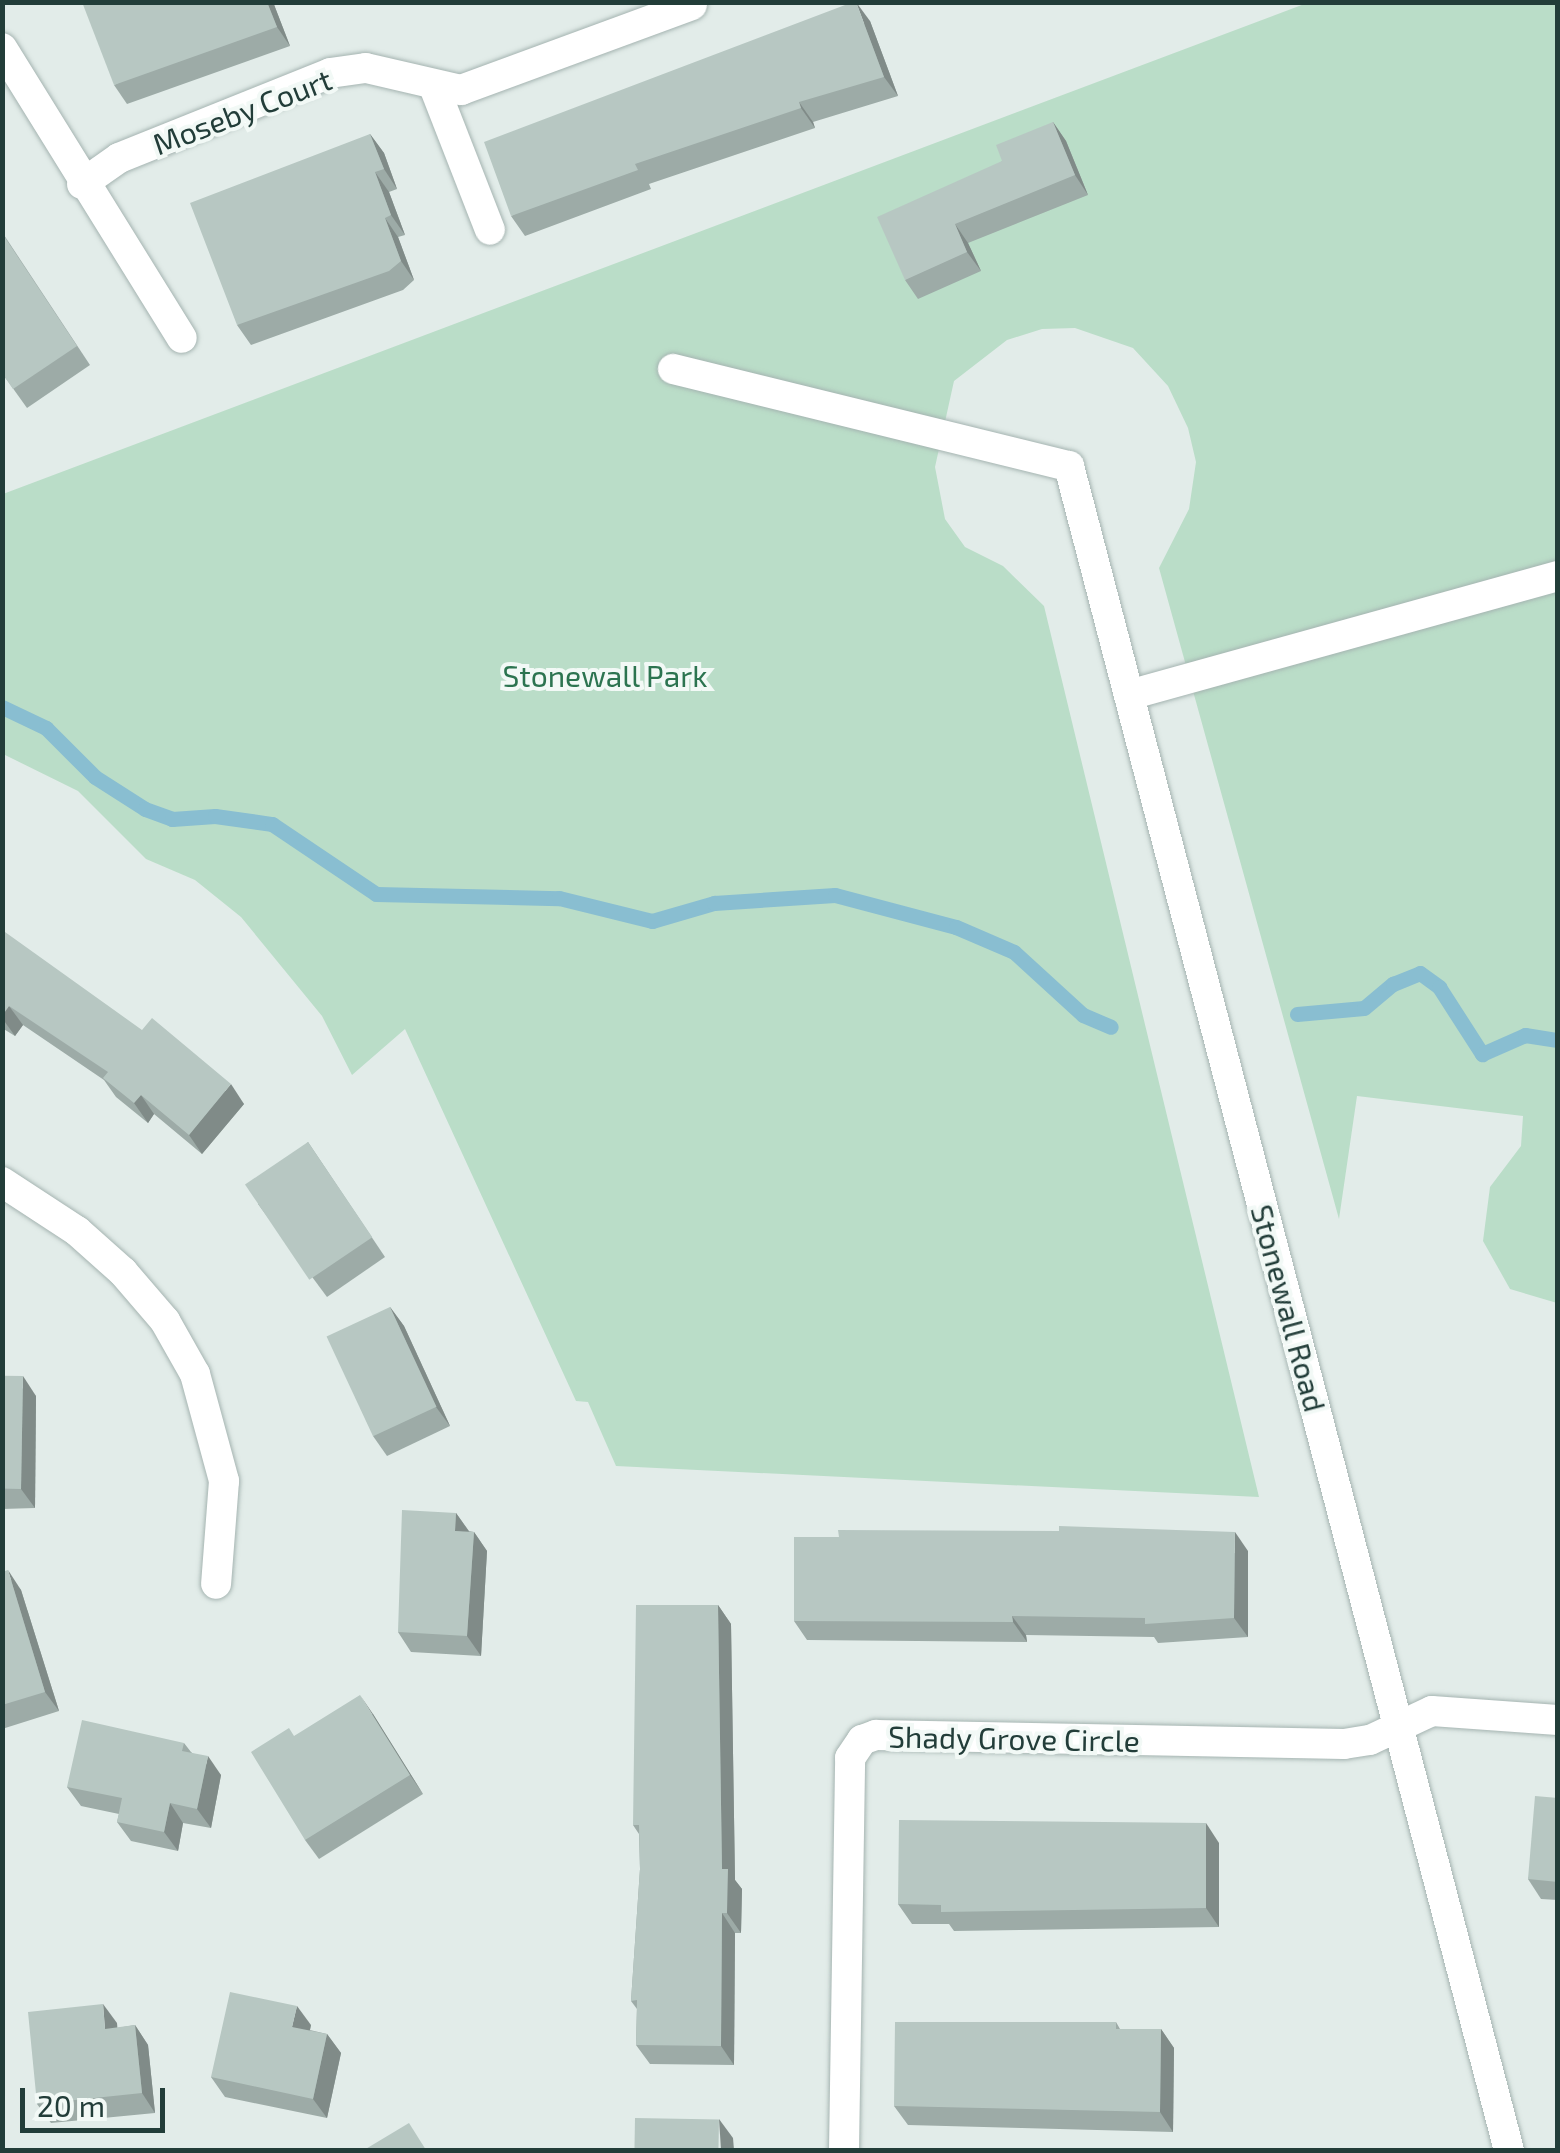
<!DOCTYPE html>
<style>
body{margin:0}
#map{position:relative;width:1560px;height:2153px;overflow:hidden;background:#e2ece9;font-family:"Exo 2",sans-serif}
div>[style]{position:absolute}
.green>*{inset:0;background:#baddc8}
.stream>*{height:15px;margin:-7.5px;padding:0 7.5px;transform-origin:7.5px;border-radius:7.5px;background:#89bed1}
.roads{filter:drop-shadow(0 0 2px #a5b4b1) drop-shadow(0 0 2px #a5b4b1)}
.minor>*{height:30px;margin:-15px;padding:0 15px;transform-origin:15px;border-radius:15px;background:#fff}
.wall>*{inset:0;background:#9daba7}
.shaded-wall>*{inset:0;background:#808b88}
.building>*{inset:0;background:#b7c7c2;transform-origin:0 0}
span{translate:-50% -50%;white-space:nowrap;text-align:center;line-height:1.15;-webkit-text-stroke:8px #f2f9f6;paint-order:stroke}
.street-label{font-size:30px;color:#223d39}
.park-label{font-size:30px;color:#2c7450}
.frame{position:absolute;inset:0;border:5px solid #223d39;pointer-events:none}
.scale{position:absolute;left:20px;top:2088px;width:145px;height:45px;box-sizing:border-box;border:5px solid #223d39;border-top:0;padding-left:12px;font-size:30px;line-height:35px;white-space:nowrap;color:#223d39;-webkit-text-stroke:8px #f2f9f6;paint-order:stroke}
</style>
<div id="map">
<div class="green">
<i style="clip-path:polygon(1307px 3px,1557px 3px,1557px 1303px,1510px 1289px,1483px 1241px,1490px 1187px,1521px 1146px,1523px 1116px,1357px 1096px,1339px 1219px,1159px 568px,1189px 509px,1196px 462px,1188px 428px,1168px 386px,1133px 348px,1075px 328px,1042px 329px,1007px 340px,954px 381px,935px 467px,945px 519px,965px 547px,1003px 566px,1044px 606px,1259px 1497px,616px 1466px,588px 1402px,576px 1401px,405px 1029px,352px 1075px,322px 1016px,241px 917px,195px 880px,146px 859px,78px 791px,3px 754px,3px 494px)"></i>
</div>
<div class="stream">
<i style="left:2px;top:707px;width:49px;rotate:25.5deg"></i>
<i style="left:46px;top:728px;width:69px;rotate:45deg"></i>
<i style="left:95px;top:777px;width:59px;rotate:32.6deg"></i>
<i style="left:145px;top:809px;width:29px;rotate:20deg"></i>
<i style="left:172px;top:819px;width:43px;rotate:-4deg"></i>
<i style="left:215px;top:816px;width:58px;rotate:8deg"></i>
<i style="left:272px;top:824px;width:125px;rotate:33.9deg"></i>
<i style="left:376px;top:894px;width:183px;rotate:1.3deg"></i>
<i style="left:559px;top:898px;width:96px;rotate:13.9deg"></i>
<i style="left:652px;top:921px;width:65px;rotate:-16.2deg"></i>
<i style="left:714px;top:903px;width:121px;rotate:-3.8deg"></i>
<i style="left:835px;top:895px;width:125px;rotate:14.8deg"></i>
<i style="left:956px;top:927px;width:63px;rotate:23.3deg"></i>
<i style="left:1014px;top:952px;width:93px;rotate:42.4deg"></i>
<i style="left:1083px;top:1015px;width:30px;rotate:23deg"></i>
<i style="left:1297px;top:1014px;width:67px;rotate:-5.1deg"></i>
<i style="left:1364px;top:1008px;width:38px;rotate:-40deg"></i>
<i style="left:1393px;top:984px;width:29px;rotate:-22deg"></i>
<i style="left:1420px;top:973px;width:24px;rotate:36deg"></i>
<i style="left:1439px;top:987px;width:80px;rotate:57.3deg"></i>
<i style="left:1482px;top:1054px;width:47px;rotate:-23.8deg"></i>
<i style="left:1525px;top:1035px;width:33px;rotate:9deg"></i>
</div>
<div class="roads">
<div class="minor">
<i style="left:2px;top:48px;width:341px;rotate:58.2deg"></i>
<i style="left:435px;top:89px;width:151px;rotate:68.7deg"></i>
<i style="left:82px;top:184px;width:45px;rotate:-35.1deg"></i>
<i style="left:119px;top:158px;width:227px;rotate:-21.9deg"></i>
<i style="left:330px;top:73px;width:36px;rotate:-8deg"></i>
<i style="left:366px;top:68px;width:98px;rotate:13deg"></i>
<i style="left:461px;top:90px;width:246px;rotate:-20.2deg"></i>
<i style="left:673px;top:369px;width:408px;rotate:13.8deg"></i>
<i style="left:1069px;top:466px;width:1741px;rotate:75.36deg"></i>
<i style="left:1129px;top:695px;width:445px;rotate:-15.5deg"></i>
<i style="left:2px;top:1182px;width:90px;rotate:33.2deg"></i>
<i style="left:77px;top:1231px;width:62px;rotate:41.7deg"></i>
<i style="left:123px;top:1272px;width:65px;rotate:49.4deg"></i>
<i style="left:165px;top:1321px;width:61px;rotate:60.5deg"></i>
<i style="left:195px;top:1374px;width:111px;rotate:74.8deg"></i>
<i style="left:224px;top:1481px;width:103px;rotate:94.4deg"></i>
<i style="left:844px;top:2150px;width:392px;rotate:-89.1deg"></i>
<i style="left:850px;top:1758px;width:22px;rotate:-56deg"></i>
<i style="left:862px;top:1740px;width:15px;rotate:-20deg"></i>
<i style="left:876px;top:1735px;width:468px;rotate:1.1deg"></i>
<i style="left:1344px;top:1744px;width:26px;rotate:-9deg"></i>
<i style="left:1370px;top:1740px;width:68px;rotate:-25.1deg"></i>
<i style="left:1432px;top:1711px;width:126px;rotate:4.1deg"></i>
</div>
</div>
<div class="wall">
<i style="clip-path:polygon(273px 2px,290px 46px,127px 104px,114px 85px)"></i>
<i style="clip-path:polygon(870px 21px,898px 96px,813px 122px,815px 128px,649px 184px,651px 189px,525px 236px,511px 216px)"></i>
<i style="clip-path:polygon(1053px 122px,1066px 141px,1088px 195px,968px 243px,981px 271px,918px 299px,905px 280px,1002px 161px)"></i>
<i style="clip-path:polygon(370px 134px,384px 153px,397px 189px,389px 192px,405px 235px,398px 237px,414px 280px,403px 290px,251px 345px,237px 325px)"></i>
<i style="clip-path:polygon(2px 232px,90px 365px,27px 408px,2px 373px)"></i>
<i style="clip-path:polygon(2px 936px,244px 1104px,202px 1154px,154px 1114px,148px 1123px,116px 1097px,104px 1080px,23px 1025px,15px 1036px,2px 1028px)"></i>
<i style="clip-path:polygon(308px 1142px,385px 1257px,327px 1297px,258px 1204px)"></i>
<i style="clip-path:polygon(390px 1307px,404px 1326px,450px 1426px,387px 1456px,373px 1436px)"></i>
<i style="clip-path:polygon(2px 1377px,36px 1396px,35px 1508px,2px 1509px)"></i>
<i style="clip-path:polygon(456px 1513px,469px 1531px,474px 1532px,487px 1551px,481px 1656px,411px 1652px,398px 1632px)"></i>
<i style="clip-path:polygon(1248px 1551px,1248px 1637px,1158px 1643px,1154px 1637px,1026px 1635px,1027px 1642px,807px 1640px,794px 1621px)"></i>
<i style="clip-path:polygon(2px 1572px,21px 1590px,59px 1711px,2px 1729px)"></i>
<i style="clip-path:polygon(718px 1605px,731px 1624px,735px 1880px,742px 1889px,741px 1933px,735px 1933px,734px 2065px,650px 2064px,636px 2045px,637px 2009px,631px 2001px,640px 1869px,639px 1834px,633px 1825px)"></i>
<i style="clip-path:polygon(373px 1714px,423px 1794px,319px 1859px,305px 1840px,295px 1736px)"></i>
<i style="clip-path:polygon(184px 1743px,191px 1752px,221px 1775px,211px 1828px,183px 1823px,178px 1851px,131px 1841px,117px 1822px,119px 1814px,81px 1806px,67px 1787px)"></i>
<i style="clip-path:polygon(1558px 1798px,1558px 1900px,1541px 1899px,1528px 1879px)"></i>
<i style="clip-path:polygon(1219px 1843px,1219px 1927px,954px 1931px,949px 1924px,912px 1924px,898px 1904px)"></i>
<i style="clip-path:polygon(1116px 2022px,1120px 2029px,1161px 2029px,1174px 2048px,1173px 2132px,908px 2125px,894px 2106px)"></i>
<i style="clip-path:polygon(117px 2023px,117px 2028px,135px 2025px,148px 2045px,155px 2113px,51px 2123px,37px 2104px)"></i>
<i style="clip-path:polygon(311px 2025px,310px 2030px,327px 2034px,341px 2053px,327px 2118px,225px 2097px,211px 2077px)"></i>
</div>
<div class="shaded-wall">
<i style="clip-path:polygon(267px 2px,273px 2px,290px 46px,277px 27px)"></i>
<i style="clip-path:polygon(856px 2px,870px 21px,898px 96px,884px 77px)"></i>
<i style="clip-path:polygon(799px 102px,813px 122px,815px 128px,801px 108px)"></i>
<i style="clip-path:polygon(1053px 122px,1066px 141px,1088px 195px,1075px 175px)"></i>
<i style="clip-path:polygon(370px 134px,384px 153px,397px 189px,384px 169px)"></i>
<i style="clip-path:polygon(375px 172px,389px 192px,405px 235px,391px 215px)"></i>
<i style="clip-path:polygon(385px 218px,398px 237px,414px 280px,401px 261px)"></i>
<i style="clip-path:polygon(955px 224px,968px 243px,981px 271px,967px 252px)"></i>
<i style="clip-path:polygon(9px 1006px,23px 1025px,15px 1036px,2px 1018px,2px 1016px)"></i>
<i style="clip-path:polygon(231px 1084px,244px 1104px,202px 1154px,189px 1135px)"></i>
<i style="clip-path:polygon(141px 1095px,154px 1114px,148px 1123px,134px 1103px)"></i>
<i style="clip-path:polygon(390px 1307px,404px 1326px,450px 1426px,436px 1407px)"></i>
<i style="clip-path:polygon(23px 1376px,36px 1396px,35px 1508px,21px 1489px)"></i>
<i style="clip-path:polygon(456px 1513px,470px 1533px,455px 1531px)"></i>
<i style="clip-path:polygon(474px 1532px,487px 1551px,481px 1656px,467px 1636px)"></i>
<i style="clip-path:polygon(1235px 1532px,1248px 1551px,1248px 1637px,1234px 1618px)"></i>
<i style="clip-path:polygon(8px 1570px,21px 1590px,59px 1711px,45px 1692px)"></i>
<i style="clip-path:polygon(718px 1605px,731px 1624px,735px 1880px,742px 1889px,741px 1933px,727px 1913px,722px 1869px)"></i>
<i style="clip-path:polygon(1012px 1616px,1026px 1635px,1027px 1642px,1013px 1622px)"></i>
<i style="clip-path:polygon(360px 1695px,373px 1714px,423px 1794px,410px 1775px)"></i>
<i style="clip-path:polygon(208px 1756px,221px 1775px,211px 1828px,197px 1809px)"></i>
<i style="clip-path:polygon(170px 1803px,183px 1823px,178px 1851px,164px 1832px)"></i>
<i style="clip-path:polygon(1206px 1823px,1219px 1843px,1219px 1927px,1206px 1908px)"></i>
<i style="clip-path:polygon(722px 1913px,735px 1933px,734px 2065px,721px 2046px)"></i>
<i style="clip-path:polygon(103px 2004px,117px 2023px,119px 2048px,105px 2029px)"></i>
<i style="clip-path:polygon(297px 2006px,311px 2025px,306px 2046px,292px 2027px)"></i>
<i style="clip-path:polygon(135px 2025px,148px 2045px,155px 2113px,142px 2093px)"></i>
<i style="clip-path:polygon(1161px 2029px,1174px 2048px,1173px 2132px,1160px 2112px)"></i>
<i style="clip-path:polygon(327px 2034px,341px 2053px,327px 2118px,313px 2099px)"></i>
<i style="clip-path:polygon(719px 2119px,733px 2138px,734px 2150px,721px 2150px)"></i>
</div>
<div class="building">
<i style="clip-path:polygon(82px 2px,267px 2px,277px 27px,114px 85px)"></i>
<i style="clip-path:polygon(853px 2px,856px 2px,884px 77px,799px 102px,801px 108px,635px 164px,638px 170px,511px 216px,484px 142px)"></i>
<i style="clip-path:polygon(1053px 122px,1075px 175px,955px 224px,967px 252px,905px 280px,877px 217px,1002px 161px,996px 145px)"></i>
<i style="clip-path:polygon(370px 134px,384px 169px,375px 172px,391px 215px,385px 218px,401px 261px,389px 271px,237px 325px,190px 203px)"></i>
<i style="clip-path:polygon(2px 233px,77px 346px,13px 389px,2px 373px)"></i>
<i style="clip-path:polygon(5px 932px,142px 1030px,152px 1018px,231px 1084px,189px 1135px,141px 1095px,134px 1103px,103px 1078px,108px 1072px,9px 1006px,2px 1016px,2px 936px)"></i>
<i style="left:308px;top:1142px;width:115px;height:76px;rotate:56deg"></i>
<i style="left:390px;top:1307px;width:110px;height:70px;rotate:65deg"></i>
<i style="left:23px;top:1376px;width:113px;height:21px;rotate:91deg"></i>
<i style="clip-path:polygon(402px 1510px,456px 1513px,455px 1531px,474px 1532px,467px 1636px,398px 1632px)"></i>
<i style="clip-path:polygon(1059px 1526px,1235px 1532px,1234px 1618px,1145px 1624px,1145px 1618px,1012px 1616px,1013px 1622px,794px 1621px,794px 1537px,839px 1537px,838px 1530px,1059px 1531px)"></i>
<i style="clip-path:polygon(8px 1570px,45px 1692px,2px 1705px,2px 1572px)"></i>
<i style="clip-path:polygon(636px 1605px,718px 1605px,722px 1869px,728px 1869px,727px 1913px,722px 1913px,721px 2046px,636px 2045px,637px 2000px,631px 2001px,640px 1869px,639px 1825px,633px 1825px)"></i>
<i style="clip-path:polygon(360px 1695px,410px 1775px,305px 1840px,251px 1752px,289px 1728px,294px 1736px)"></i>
<i style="clip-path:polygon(82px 1720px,184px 1743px,182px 1751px,208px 1756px,197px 1809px,170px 1803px,164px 1832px,117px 1822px,122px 1798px,67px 1787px)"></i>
<i style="clip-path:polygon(1535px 1796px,1558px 1798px,1558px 1882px,1528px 1879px)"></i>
<i style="clip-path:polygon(899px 1820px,1206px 1823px,1206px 1908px,941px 1912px,941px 1905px,898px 1904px)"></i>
<i style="clip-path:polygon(230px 1992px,297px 2006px,292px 2027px,327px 2034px,313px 2099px,211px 2077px)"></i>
<i style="clip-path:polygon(103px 2004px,105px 2029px,135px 2025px,142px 2093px,37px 2104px,28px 2012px)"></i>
<i style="clip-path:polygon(895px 2022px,1116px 2022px,1116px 2029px,1161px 2029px,1160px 2112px,894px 2106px)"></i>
<i style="left:635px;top:2118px;width:84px;height:32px;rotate:1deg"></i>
<i style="clip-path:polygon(409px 2123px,426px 2150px,364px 2150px)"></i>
</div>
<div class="street-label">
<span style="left:242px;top:111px;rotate:-21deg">Moseby Court</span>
<span style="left:1289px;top:1308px;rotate:75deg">Stonewall Road</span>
<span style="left:1014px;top:1738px;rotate:1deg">Shady Grove Circle</span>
</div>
<div class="park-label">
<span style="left:605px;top:675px">Stonewall Park</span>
</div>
<div class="frame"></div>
<div class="scale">20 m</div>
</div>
